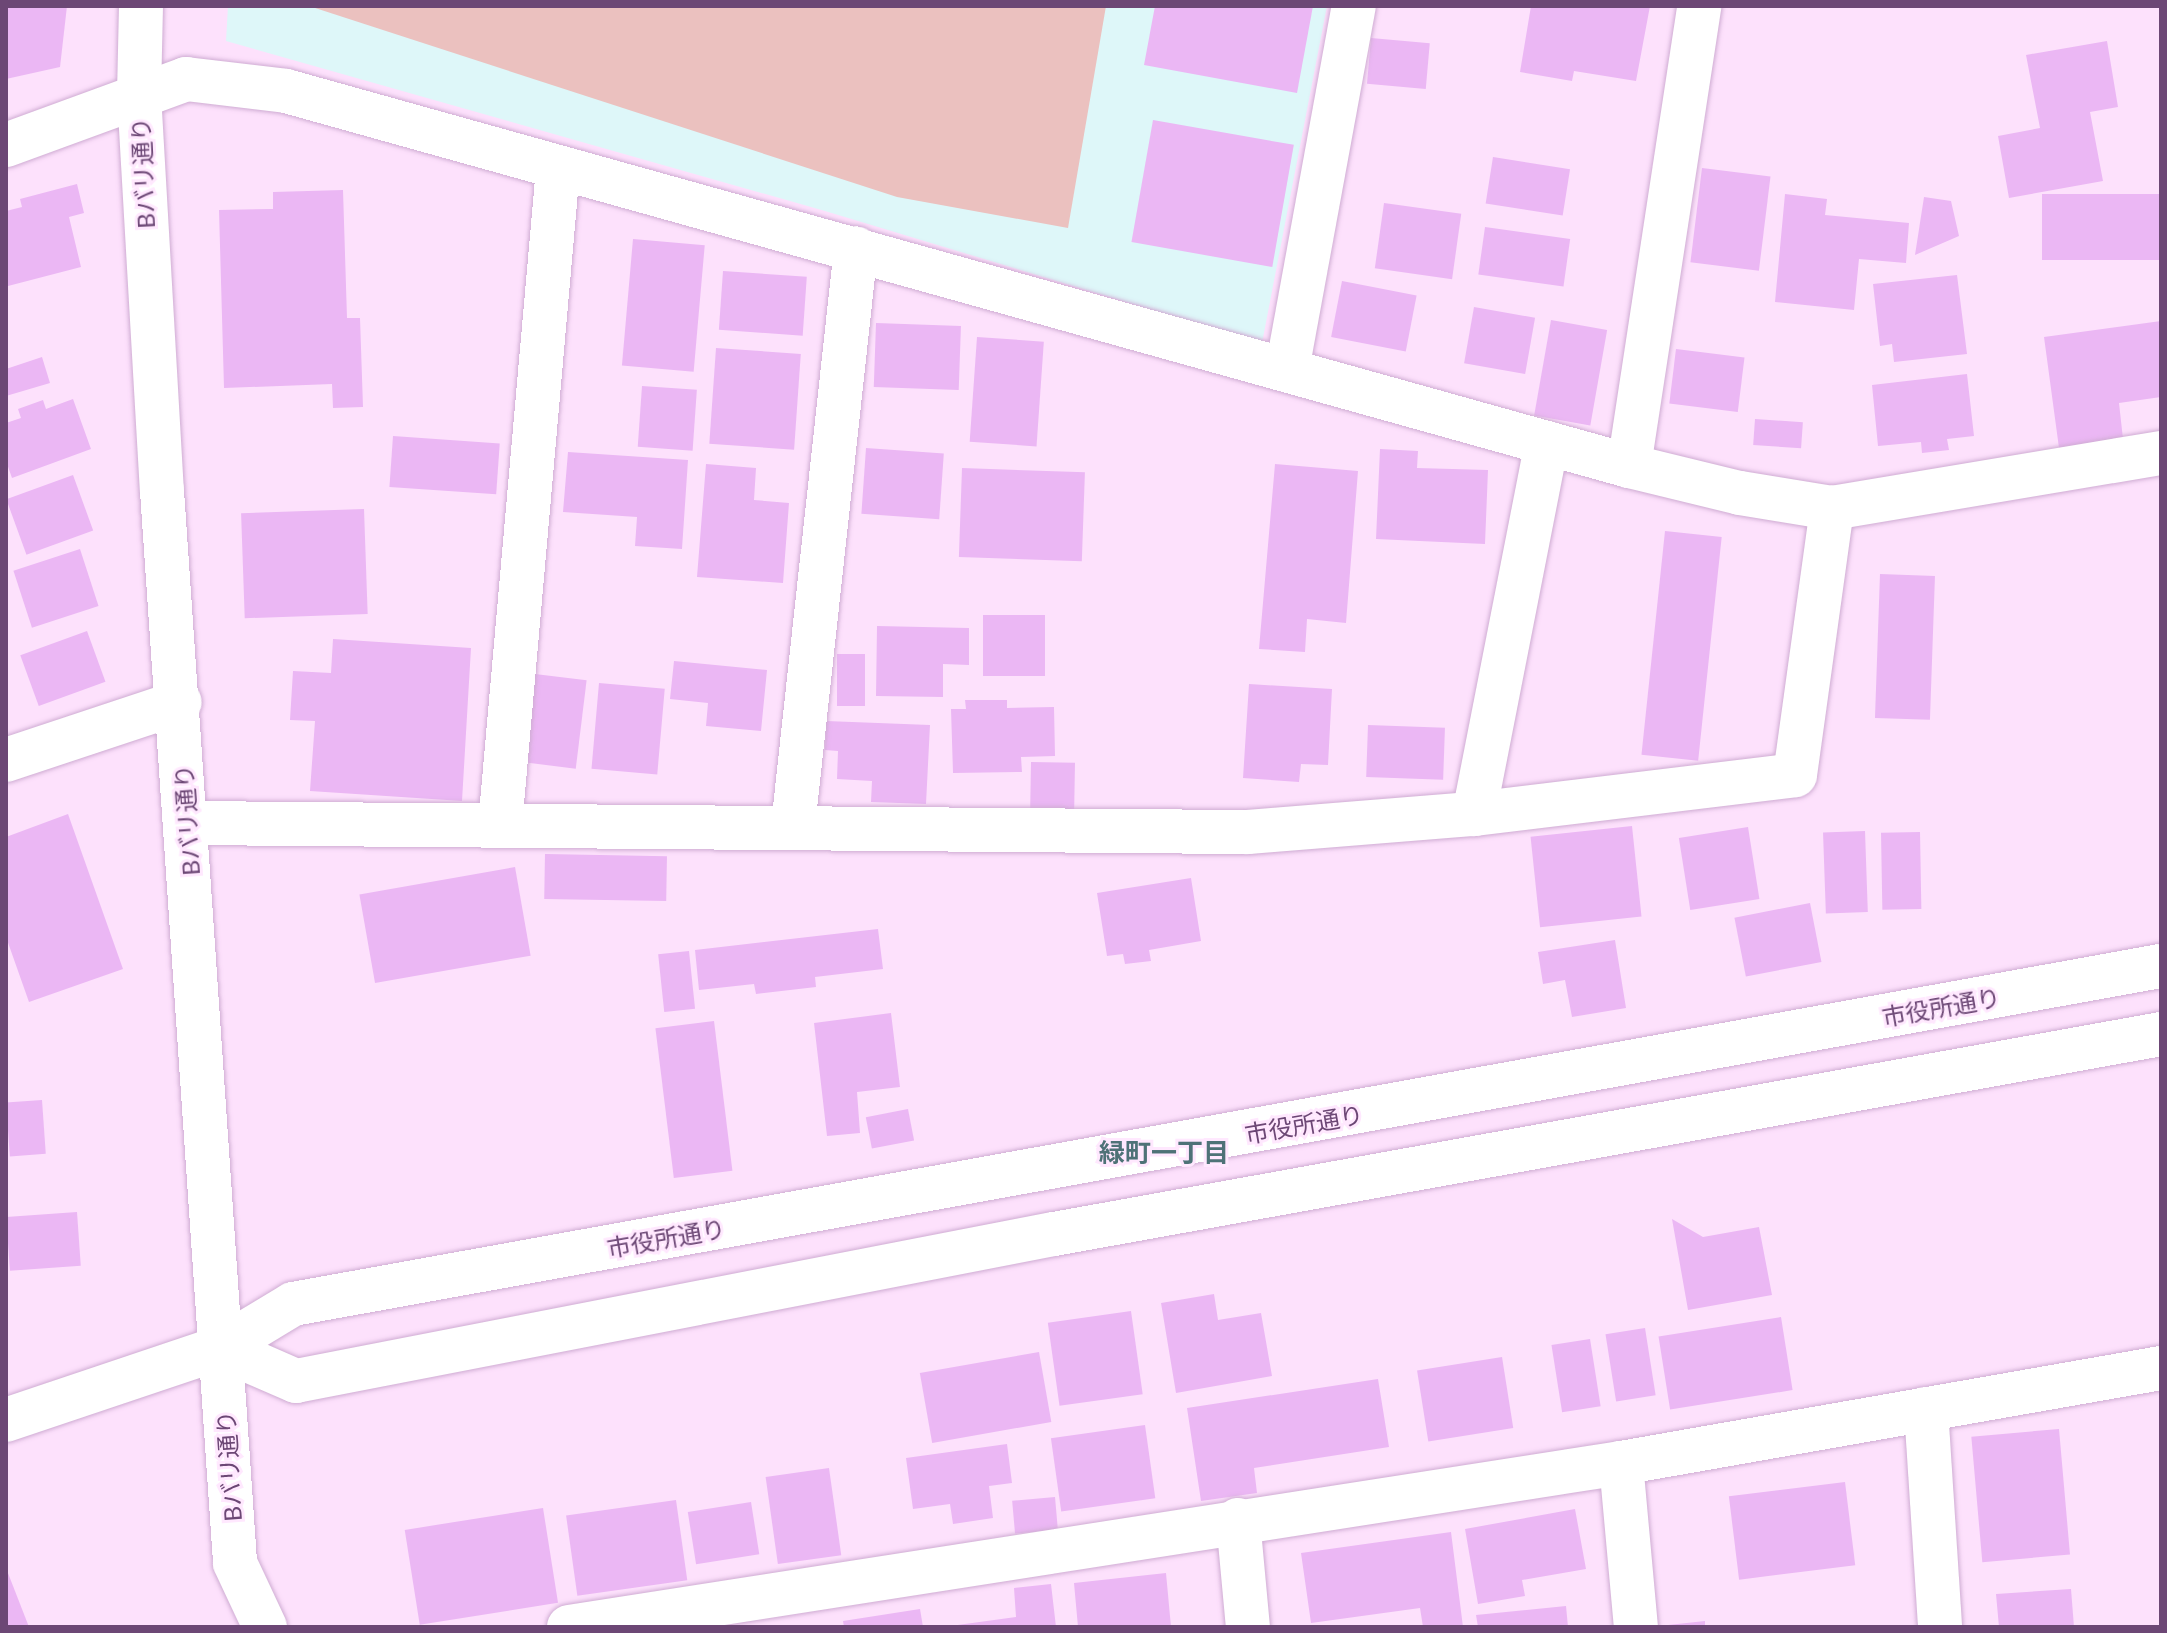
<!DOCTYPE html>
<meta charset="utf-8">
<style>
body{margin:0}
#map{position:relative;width:2167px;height:1633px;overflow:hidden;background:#fde1fc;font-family:Lato,"Noto Sans JP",sans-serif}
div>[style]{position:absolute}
.education>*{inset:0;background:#def7f9}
.green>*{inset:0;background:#ebc1bf}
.building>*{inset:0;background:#ebb7f4;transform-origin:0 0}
.roads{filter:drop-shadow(0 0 2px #cfacd3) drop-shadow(0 0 2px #cfacd3)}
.minor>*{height:44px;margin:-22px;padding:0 22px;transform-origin:22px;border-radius:22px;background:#fff}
span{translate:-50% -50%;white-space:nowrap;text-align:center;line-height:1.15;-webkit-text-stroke:6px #ffe8fe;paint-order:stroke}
.street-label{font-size:24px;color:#6c4775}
.neighbourhood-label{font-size:26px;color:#4e7277;font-weight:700}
.frame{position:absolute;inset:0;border:8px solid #6c4775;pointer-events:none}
</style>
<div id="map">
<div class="education">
<i style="clip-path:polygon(228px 6px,1327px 6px,1262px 343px,825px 211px,226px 41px)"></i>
</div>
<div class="green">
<i style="clip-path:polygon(309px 6px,1106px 6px,1068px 228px,897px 197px)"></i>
</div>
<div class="building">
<i style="clip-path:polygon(6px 6px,67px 6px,60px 67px,6px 79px)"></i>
<i style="clip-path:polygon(1155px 6px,1313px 6px,1297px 93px,1144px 65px)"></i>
<i style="clip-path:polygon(1531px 6px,1650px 6px,1636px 81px,1574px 71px,1572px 81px,1520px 72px)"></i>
<i style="left:1371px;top:38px;width:59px;height:46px;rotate:5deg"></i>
<i style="clip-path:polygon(2107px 41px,2118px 107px,2090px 112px,2103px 181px,2009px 198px,1998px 136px,2040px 128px,2026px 55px)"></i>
<i style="left:1153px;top:120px;width:143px;height:124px;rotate:10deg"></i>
<i style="left:1493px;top:157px;width:78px;height:47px;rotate:9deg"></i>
<i style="left:1702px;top:168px;width:69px;height:95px;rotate:7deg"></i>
<i style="clip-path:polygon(77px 184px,84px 213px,69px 217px,81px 267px,8px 286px,6px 211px,22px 207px,20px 199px)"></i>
<i style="clip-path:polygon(343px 190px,347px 318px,360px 318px,363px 407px,333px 408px,332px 384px,224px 388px,219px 210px,273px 209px,273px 192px)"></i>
<i style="clip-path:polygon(1785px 194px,1827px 199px,1825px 215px,1909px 223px,1906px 263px,1859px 259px,1854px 310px,1775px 302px)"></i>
<i style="left:2161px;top:194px;width:66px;height:119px;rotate:90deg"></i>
<i style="clip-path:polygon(1924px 197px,1951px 201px,1959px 236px,1915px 255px)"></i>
<i style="left:1384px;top:203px;width:78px;height:66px;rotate:8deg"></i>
<i style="left:1485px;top:227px;width:86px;height:48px;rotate:8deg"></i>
<i style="left:633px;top:239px;width:72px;height:127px;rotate:5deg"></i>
<i style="left:723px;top:271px;width:84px;height:59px;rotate:4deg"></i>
<i style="clip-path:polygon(1957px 275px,1967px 354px,1894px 362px,1892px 344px,1880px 346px,1873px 284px)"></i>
<i style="left:1342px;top:281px;width:76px;height:57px;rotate:11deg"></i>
<i style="left:1474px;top:307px;width:62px;height:57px;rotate:10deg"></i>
<i style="left:1551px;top:320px;width:57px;height:97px;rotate:10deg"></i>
<i style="clip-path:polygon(2161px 321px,2161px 397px,2119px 403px,2123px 439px,2059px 448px,2044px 337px)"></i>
<i style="left:876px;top:323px;width:85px;height:64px;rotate:2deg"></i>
<i style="left:977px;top:337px;width:67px;height:105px;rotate:4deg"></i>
<i style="left:716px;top:348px;width:85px;height:96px;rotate:4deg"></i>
<i style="left:1676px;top:349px;width:69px;height:55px;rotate:7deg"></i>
<i style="clip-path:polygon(42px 357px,50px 383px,6px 396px,6px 369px)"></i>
<i style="clip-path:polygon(1967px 374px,1974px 436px,1947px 439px,1949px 450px,1922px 453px,1921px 442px,1878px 446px,1872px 385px)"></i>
<i style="left:642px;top:386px;width:55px;height:61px;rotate:4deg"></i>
<i style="clip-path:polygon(73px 399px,91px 449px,12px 478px,6px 461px,6px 423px,21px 418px,18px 409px,43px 400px,46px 409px)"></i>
<i style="left:1755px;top:419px;width:48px;height:26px;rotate:4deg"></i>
<i style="left:393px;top:436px;width:107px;height:51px;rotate:4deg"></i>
<i style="left:866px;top:448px;width:78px;height:66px;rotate:4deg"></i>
<i style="clip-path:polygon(1380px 449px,1418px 451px,1417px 468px,1488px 470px,1485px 544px,1376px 539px)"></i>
<i style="clip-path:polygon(568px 452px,688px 460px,682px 549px,635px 546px,637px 517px,563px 512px)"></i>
<i style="clip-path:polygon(706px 464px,756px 468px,754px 500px,789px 503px,783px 583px,697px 577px)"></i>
<i style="clip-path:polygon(1275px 464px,1358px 471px,1346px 623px,1307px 619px,1305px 652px,1259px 649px)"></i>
<i style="left:962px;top:468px;width:123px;height:89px;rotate:2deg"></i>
<i style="left:73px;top:475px;width:59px;height:71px;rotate:70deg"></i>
<i style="left:364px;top:509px;width:105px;height:123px;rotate:88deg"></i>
<i style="left:1665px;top:531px;width:57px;height:225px;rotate:6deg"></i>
<i style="left:80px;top:549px;width:60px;height:70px;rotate:72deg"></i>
<i style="left:1880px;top:574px;width:55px;height:144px;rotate:2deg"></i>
<i style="left:983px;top:615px;width:62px;height:61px"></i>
<i style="clip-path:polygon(877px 626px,969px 628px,969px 665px,943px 664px,943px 697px,876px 696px)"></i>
<i style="left:87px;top:631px;width:54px;height:71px;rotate:70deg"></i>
<i style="clip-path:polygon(333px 639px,471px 648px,462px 801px,310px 791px,315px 721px,290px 720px,293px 671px,331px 673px)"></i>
<i style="left:837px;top:654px;width:28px;height:52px"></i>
<i style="clip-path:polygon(674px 661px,767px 670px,761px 731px,706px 726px,708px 703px,670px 699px)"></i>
<i style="left:535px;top:674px;width:52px;height:89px;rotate:7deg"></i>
<i style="left:599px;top:683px;width:66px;height:86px;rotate:5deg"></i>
<i style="clip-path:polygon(1249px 684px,1332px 689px,1328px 765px,1301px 764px,1299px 782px,1243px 778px)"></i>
<i style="clip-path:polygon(965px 700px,1007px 700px,1007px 708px,1054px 707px,1055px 756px,1021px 757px,1022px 772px,953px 773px,951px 709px,966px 709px)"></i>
<i style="clip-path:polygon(826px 721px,930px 725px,926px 804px,871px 802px,872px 781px,837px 779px,838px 751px,825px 750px)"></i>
<i style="left:1368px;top:725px;width:77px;height:52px;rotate:2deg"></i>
<i style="left:1031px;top:762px;width:44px;height:54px;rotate:1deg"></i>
<i style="clip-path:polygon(68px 814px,123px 969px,29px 1002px,6px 937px,6px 837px)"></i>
<i style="left:1632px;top:826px;width:91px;height:102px;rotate:84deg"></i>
<i style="left:1748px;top:827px;width:73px;height:70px;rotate:81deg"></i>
<i style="left:1865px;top:831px;width:81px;height:42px;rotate:88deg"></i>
<i style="left:1920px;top:832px;width:77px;height:39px;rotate:89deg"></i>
<i style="left:545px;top:854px;width:122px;height:45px;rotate:1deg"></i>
<i style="left:515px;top:867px;width:90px;height:158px;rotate:80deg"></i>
<i style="clip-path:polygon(1191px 878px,1201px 941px,1149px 950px,1151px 961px,1125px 964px,1123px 954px,1107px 956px,1097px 893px)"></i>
<i style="left:1810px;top:903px;width:60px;height:77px;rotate:79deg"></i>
<i style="clip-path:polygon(878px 929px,883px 969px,815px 977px,816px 987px,756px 994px,754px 984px,699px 990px,695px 950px)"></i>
<i style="clip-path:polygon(1615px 940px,1626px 1008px,1572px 1017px,1565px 980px,1543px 984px,1538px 952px)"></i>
<i style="left:689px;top:951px;width:58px;height:31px;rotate:84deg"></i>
<i style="clip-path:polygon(891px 1013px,900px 1087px,857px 1092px,860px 1133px,827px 1136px,814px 1023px)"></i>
<i style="left:714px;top:1021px;width:151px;height:59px;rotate:83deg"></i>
<i style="left:42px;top:1100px;width:54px;height:36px;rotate:86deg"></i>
<i style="left:908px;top:1109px;width:32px;height:43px;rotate:79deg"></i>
<i style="left:77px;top:1212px;width:54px;height:71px;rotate:86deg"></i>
<i style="clip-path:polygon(1672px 1219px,1703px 1237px,1759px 1227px,1772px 1295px,1688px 1310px)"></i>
<i style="clip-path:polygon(1214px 1294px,1218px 1320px,1261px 1313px,1272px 1376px,1176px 1393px,1161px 1303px)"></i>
<i style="left:1131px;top:1311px;width:84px;height:84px;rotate:82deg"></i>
<i style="left:1781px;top:1317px;width:74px;height:124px;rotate:81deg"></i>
<i style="left:1645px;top:1328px;width:68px;height:40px;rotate:81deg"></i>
<i style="left:1590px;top:1339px;width:68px;height:39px;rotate:81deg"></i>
<i style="left:1039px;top:1352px;width:71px;height:121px;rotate:80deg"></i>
<i style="left:1502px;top:1357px;width:72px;height:86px;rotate:81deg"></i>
<i style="clip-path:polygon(1378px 1379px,1389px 1447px,1254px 1468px,1257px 1493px,1201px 1501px,1187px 1408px)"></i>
<i style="left:1145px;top:1425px;width:74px;height:95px;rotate:82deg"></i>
<i style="left:2059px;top:1429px;width:126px;height:88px;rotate:85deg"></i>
<i style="clip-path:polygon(1007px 1444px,1012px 1483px,989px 1486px,993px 1518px,953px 1524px,950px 1504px,913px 1509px,906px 1458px)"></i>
<i style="left:829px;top:1468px;width:88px;height:64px;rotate:82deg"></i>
<i style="left:1845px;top:1482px;width:84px;height:117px;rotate:83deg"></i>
<i style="left:1055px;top:1497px;width:33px;height:43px;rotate:85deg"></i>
<i style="left:676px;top:1500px;width:81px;height:111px;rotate:82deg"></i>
<i style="left:751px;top:1502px;width:53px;height:64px;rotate:81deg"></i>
<i style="left:543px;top:1508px;width:96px;height:140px;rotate:81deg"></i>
<i style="clip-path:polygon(1575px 1509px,1586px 1569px,1522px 1580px,1525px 1596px,1478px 1604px,1465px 1529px)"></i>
<i style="clip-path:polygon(1451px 1532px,1463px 1627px,1423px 1627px,1420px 1608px,1311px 1623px,1301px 1553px)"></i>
<i style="clip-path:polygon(6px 1568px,29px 1627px,6px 1627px)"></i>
<i style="clip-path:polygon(1166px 1573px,1171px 1627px,1078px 1627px,1074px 1583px)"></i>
<i style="clip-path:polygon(1051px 1584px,1056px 1627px,943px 1627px,1016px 1617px,1014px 1588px)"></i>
<i style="clip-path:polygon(2071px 1589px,2074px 1627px,1999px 1627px,1996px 1594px)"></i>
<i style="clip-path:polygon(1566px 1606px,1568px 1627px,1478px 1627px,1476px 1615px)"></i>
<i style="clip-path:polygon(920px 1609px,923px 1627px,844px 1627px,843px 1621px)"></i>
<i style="clip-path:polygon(1705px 1621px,1705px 1627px,1668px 1627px,1668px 1625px)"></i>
</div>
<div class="roads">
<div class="minor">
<i style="left:141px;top:6px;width:88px;rotate:91.3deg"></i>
<i style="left:139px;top:94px;width:398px;rotate:86.7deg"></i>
<i style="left:162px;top:491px;width:1074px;rotate:86.1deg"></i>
<i style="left:235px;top:1563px;width:71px;rotate:64.9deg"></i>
<i style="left:6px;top:145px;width:192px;rotate:-20.1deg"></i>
<i style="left:186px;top:79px;width:101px;rotate:6.8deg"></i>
<i style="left:286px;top:91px;width:1394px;rotate:15.6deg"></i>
<i style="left:1629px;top:466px;width:114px;rotate:13.7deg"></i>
<i style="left:1740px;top:493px;width:93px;rotate:9.3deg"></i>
<i style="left:1832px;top:508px;width:334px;rotate:-9.5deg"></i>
<i style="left:1287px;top:370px;width:370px;rotate:-79.6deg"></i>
<i style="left:1629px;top:466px;width:465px;rotate:-81.3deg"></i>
<i style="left:6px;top:760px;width:183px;rotate:-18.4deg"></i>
<i style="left:1474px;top:814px;width:378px;rotate:-78.9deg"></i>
<i style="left:187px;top:823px;width:1061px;rotate:0.49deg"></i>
<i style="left:1248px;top:832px;width:227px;rotate:-4.6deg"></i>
<i style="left:1474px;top:814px;width:323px;rotate:-6.9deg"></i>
<i style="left:1795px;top:775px;width:270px;rotate:-82.1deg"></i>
<i style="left:500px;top:826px;width:661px;rotate:-84.96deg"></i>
<i style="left:793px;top:826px;width:581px;rotate:-83.78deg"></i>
<i style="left:220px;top:1348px;width:83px;rotate:23.5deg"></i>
<i style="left:296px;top:1381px;width:772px;rotate:-10.98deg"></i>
<i style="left:1054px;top:1234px;width:1125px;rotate:-10.24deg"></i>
<i style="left:1926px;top:1409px;width:218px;rotate:86.3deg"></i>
<i style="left:6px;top:1420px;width:226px;rotate:-18.6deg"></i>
<i style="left:220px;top:1348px;width:85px;rotate:-31.1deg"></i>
<i style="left:293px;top:1304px;width:1898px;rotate:-10.26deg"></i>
<i style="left:1621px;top:1463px;width:165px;rotate:84.8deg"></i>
<i style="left:1238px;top:1520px;width:107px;rotate:84.7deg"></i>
<i style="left:569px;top:1627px;width:1065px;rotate:-8.86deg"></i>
<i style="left:1621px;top:1463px;width:548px;rotate:-9.98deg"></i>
</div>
</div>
<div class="street-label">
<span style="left:143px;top:173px;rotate:-93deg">Bバリ通り</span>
<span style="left:187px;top:820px;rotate:-94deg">Bバリ通り</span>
<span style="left:1941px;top:1007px;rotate:-10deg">市役所通り</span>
<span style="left:1304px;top:1124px;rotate:-10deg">市役所通り</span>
<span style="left:666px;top:1238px;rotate:-10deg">市役所通り</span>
<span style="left:229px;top:1466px;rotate:-94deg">Bバリ通り</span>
</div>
<div class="neighbourhood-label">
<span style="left:1164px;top:1153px">緑町一丁目</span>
</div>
<div class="frame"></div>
</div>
